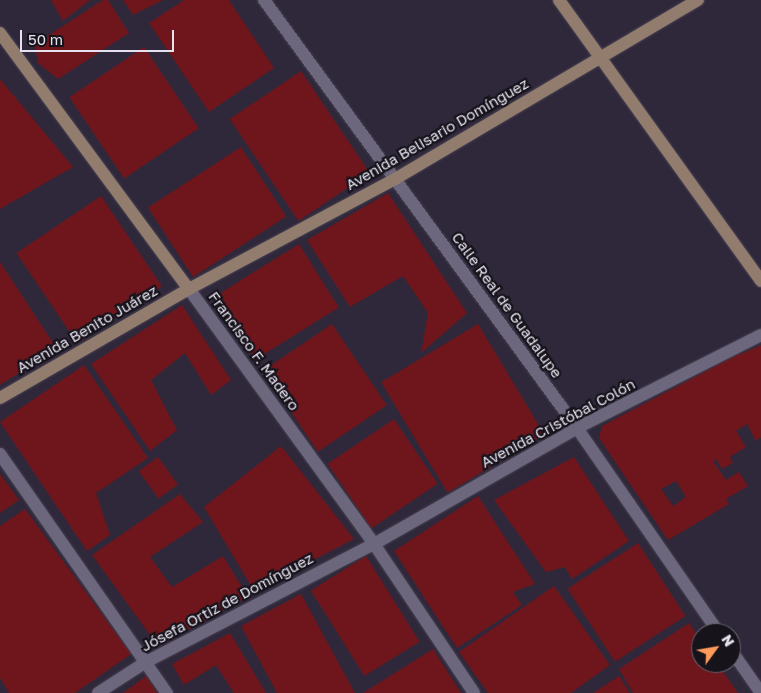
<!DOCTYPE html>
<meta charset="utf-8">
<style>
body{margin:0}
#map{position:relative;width:761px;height:693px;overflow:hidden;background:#2f283b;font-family:"Golos Text",sans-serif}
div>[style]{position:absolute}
.building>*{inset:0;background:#6f161d;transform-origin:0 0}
.roads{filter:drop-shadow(0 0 1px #484353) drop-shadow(0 0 1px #484353)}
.street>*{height:12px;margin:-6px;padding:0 6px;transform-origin:6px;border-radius:6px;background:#6d677d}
.secondary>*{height:12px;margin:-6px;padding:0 6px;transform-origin:6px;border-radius:6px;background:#927c6d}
span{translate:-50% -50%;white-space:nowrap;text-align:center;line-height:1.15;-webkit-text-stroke:4.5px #16131b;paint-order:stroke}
.street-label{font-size:15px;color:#e5e1ee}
.north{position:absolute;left:691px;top:623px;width:50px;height:50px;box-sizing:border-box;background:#16131b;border:1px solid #69656f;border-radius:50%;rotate:58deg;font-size:14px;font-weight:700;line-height:20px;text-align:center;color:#e5e1ee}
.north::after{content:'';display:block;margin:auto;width:18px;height:22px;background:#ff9b5a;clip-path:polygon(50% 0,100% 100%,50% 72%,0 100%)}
.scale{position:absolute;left:20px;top:30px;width:154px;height:22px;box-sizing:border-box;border:2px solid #e5e1ee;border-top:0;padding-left:6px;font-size:15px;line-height:18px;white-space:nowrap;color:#e5e1ee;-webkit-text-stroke:4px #16131b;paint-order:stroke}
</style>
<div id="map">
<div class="building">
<i style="clip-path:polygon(51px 0,90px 0,63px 21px)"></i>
<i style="clip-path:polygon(103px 0,108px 0,129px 33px,58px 79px,38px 63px,35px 44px)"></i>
<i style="clip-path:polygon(123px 0,163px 0,133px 15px)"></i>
<i style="clip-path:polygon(184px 0,229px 0,274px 68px,209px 112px,149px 23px)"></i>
<i style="left:144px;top:47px;width:98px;height:90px;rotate:56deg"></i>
<i style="left:301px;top:71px;width:123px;height:86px;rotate:56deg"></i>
<i style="clip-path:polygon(0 79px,73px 167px,0 209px)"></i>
<i style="left:241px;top:147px;width:83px;height:111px;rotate:57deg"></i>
<i style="clip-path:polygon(388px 193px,467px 313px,421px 353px,428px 313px,403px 276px,350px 307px,307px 240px)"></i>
<i style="left:101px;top:196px;width:109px;height:102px;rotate:56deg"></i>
<i style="left:299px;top:244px;width:75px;height:99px;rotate:58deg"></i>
<i style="clip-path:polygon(0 262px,57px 349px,0 385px)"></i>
<i style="clip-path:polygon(182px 305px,231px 380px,211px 395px,185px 353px,151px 380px,177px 430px,150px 451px,91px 364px)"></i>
<i style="left:332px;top:324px;width:98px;height:83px;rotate:56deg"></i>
<i style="left:478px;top:324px;width:129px;height:113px;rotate:59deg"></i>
<i style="clip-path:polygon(evenodd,761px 345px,761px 437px,756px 441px,747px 424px,736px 431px,746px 447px,730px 457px,733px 463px,722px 469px,716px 459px,713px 461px,726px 480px,739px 472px,748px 486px,726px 499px,729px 504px,668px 540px,599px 438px,602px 426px,740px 353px,741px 354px,761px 345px,676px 481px,686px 497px,673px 506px,661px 489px,676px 481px)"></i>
<i style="clip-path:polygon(84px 365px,148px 458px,96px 493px,110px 535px,87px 551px,0 422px)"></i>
<i style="left:394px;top:419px;width:78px;height:80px;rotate:56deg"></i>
<i style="clip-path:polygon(281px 446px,354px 539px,254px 591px,204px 507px)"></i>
<i style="left:158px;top:457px;width:34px;height:24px;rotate:54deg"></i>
<i style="clip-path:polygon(574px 457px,629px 541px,572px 579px,565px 567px,546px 572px,494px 500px)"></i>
<i style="clip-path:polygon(0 474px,19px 500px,0 513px)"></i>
<i style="clip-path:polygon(180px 494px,203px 522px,150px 557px,172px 587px,223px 556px,248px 597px,158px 646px,92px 555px)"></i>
<i style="clip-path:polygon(478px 496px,535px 584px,513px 592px,522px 605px,457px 648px,394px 551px)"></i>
<i style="clip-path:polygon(25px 509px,131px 654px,75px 693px,9px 693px,0 678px,0 526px)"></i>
<i style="left:638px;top:543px;width:87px;height:84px;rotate:57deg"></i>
<i style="left:366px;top:556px;width:101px;height:65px;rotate:58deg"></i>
<i style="clip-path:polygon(554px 586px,610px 665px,571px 693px,488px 693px,459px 652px)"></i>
<i style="clip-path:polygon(301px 594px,355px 693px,277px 693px,241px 626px)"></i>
<i style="clip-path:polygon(689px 623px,701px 640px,701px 663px,717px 663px,738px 693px,633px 693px,619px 669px)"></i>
<i style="clip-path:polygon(230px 633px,266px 693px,234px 693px,216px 665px,184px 685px,172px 664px)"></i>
<i style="clip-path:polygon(433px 649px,461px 693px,363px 693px)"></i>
<i style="clip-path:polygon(146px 676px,157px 693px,123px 693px)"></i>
<i style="clip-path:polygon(619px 676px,630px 693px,593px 693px)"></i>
</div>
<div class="roads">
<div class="street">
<i style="left:264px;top:0;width:530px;rotate:53.82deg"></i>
<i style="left:577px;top:428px;width:249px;rotate:55.3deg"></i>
<i style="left:189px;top:289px;width:315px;rotate:54deg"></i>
<i style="left:374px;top:544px;width:179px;rotate:56.1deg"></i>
<i style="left:0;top:454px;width:292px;rotate:55.1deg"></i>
<i style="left:731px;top:650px;width:52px;rotate:55.1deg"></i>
<i style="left:98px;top:693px;width:57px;rotate:-32.9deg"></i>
<i style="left:146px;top:662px;width:257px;rotate:-27.4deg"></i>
<i style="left:374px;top:544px;width:234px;rotate:-29.7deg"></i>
<i style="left:577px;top:428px;width:206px;rotate:-26.8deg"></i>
</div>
<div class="secondary">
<i style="left:559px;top:0;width:346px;rotate:54.3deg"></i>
<i style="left:0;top:33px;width:318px;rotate:53.6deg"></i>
<i style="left:0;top:398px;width:218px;rotate:-30deg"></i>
<i style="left:189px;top:289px;width:234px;rotate:-28.1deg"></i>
<i style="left:395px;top:179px;width:352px;rotate:-30.6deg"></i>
</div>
</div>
<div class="street-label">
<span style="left:437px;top:134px;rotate:-30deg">Avenida Belisario Domínguez</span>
<span style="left:507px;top:305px;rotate:54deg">Calle Real de Guadalupe</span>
<span style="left:87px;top:329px;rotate:-30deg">Avenida Benito Juárez</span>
<span style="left:254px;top:351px;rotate:54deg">Francisco F. Madero</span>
<span style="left:558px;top:423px;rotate:-28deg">Avenida Cristóbal Colón</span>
<span style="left:227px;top:602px;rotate:-28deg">Jósefa Ortiz de Domínguez</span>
</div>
<div class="north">N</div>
<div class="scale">50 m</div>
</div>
